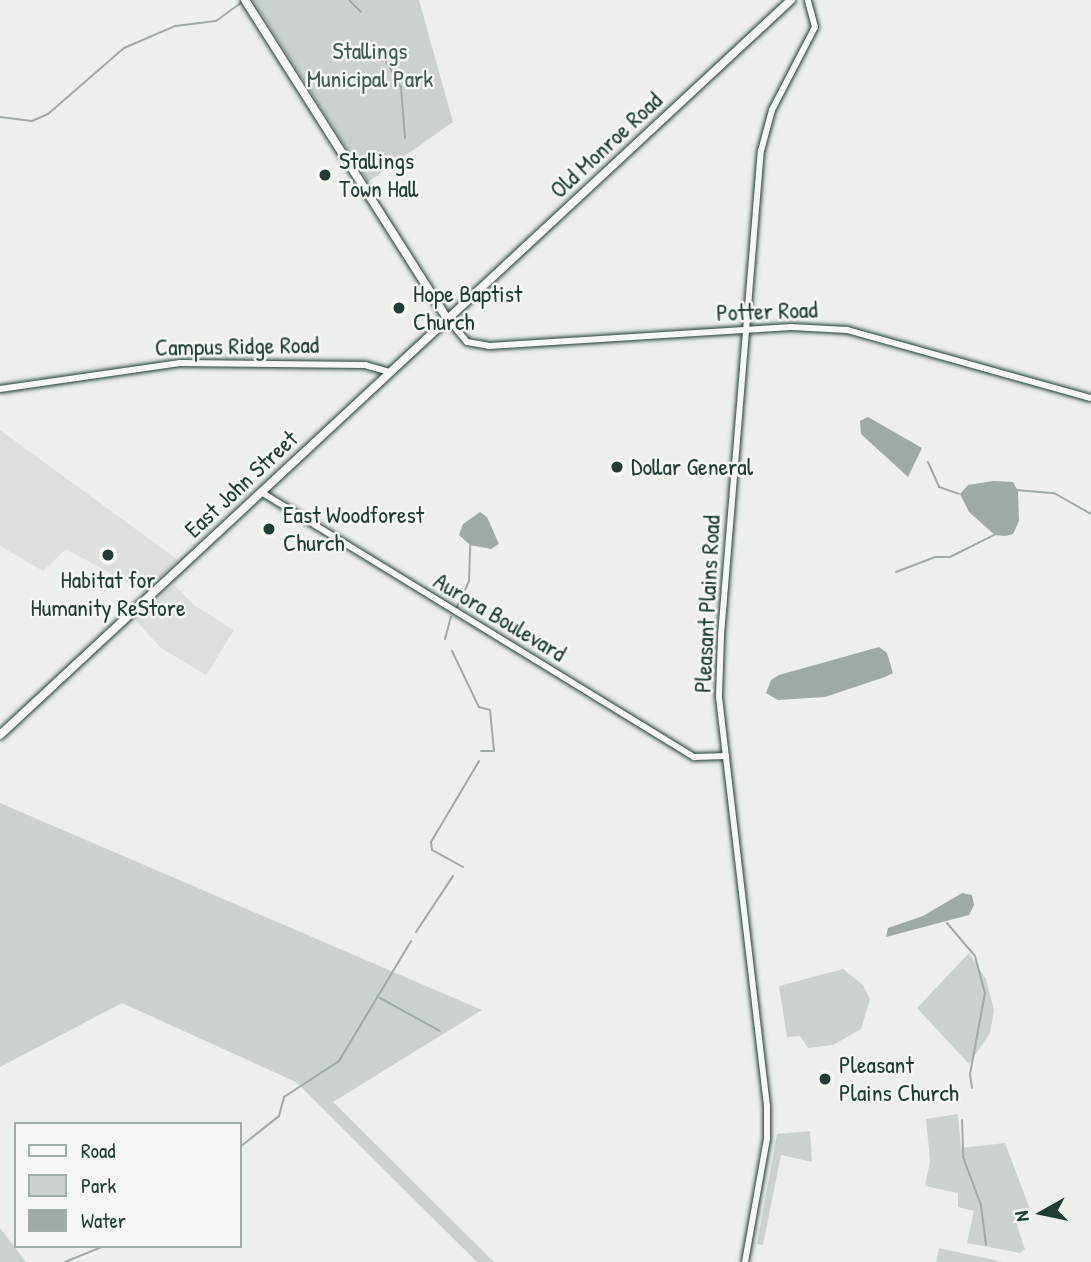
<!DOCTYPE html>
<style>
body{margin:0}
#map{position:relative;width:1091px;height:1262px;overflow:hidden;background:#edefea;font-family:"Patrick Hand",sans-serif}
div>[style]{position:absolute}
.built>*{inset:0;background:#dce0db}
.green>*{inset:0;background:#cbd2cc}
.water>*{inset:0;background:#9faaa4}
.stream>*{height:2px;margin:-1px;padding:0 1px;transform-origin:1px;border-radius:1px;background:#9faaa4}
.roads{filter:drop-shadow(0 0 2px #1f3d34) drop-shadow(0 0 2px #1f3d34)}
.minor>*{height:6px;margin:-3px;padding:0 3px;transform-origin:3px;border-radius:3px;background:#f6f6f2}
.major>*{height:8px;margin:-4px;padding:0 4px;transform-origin:4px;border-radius:4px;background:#f6f6f2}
.dots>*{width:19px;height:19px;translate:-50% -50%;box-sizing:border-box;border:4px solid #f6f6f2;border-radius:50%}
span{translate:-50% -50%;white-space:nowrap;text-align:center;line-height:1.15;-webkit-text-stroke:5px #f6f6f2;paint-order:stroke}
.park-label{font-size:24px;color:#415b52}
.street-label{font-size:24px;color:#1f3d34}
.poi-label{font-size:24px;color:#1f3d34}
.left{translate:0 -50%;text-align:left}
.legend{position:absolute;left:14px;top:1122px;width:228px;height:126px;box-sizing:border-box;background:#f6f6f2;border:2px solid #a0aca6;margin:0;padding:9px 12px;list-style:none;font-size:21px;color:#1f3d34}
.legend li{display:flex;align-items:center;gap:14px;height:35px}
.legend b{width:35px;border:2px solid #a0aca6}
.north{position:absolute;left:1007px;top:1178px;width:70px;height:70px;-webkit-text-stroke:5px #f6f6f2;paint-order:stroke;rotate:261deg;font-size:19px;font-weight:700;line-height:28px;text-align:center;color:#1f3d34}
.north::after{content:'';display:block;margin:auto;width:24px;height:32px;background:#1f3d34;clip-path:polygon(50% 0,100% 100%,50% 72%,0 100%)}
</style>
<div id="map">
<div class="built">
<i style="clip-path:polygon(0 430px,7px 435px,178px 560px,144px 592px,66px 549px,43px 571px,0 546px)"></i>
<i style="clip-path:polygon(174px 585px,195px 606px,234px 630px,206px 675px,161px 648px,136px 621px)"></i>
</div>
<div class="green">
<i style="clip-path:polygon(253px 0,419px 0,453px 122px,368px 182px)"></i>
<i style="clip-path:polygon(0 803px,482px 1010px,333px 1102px,494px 1262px,477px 1262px,296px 1082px,122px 1003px,0 1067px)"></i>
<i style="clip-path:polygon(969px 953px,986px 979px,994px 1010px,990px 1033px,969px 1064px,917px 1008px)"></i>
<i style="clip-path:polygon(843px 969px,863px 985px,870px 999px,861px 1029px,833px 1045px,808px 1048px,800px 1036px,787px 1037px,779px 986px)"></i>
<i style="clip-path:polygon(958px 1114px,961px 1148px,1005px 1143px,1031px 1212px,1019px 1216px,1017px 1226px,1025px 1249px,1020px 1253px,967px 1243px,974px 1211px,958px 1207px,958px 1193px,925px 1186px,930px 1161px,926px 1119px)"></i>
<i style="clip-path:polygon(810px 1131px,812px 1162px,781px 1155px,763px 1245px,757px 1244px,777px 1134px)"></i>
<i style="clip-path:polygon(0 1228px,26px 1262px,0 1262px)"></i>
<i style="clip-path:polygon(939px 1248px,1003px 1262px,936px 1262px)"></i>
</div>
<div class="water">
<i style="clip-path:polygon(868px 417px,922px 448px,908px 477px,861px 434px,860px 421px)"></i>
<i style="clip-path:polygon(993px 481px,1013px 482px,1018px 491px,1019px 521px,1013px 534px,1005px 536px,995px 535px,969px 512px,960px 494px,968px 485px)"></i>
<i style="clip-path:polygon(480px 512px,487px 517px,499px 544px,491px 549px,470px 545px,459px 535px,463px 524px)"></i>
<i style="clip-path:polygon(879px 647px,887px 653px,893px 673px,885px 677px,825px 697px,778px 700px,766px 693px,771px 680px,779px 675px)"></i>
<i style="clip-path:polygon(962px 893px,972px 895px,974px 905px,969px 915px,886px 937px,888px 928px,923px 916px)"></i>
</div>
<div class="stream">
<i style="left:349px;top:0;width:17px;rotate:45deg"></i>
<i style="left:377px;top:46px;width:48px;rotate:59.7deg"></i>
<i style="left:401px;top:87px;width:51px;rotate:85.5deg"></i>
<i style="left:0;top:117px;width:32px;rotate:7deg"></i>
<i style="left:32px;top:121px;width:17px;rotate:-24deg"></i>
<i style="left:48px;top:114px;width:101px;rotate:-41deg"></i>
<i style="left:124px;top:48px;width:56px;rotate:-23.3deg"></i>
<i style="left:175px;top:26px;width:41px;rotate:-7deg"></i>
<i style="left:216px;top:21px;width:31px;rotate:-36deg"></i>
<i style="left:928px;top:462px;width:27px;rotate:66deg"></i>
<i style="left:939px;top:487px;width:21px;rotate:19deg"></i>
<i style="left:1016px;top:490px;width:38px;rotate:5deg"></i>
<i style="left:1054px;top:493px;width:43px;rotate:29.6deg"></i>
<i style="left:896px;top:572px;width:42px;rotate:-21deg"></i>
<i style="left:935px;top:557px;width:15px"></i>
<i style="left:950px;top:557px;width:51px;rotate:-26.6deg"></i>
<i style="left:457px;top:607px;width:29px;rotate:-65deg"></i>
<i style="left:469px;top:581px;width:36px;rotate:-88deg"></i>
<i style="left:445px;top:639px;width:23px;rotate:-75deg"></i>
<i style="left:452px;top:651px;width:62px;rotate:64.3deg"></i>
<i style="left:479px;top:707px;width:11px;rotate:15deg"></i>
<i style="left:490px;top:710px;width:41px;rotate:84.4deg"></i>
<i style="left:494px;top:751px;width:13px;rotate:180deg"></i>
<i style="left:463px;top:867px;width:35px;rotate:-151deg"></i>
<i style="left:432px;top:850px;width:8px;rotate:-97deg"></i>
<i style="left:431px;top:842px;width:94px;rotate:-59.3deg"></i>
<i style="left:947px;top:923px;width:43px;rotate:49.7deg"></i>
<i style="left:975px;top:956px;width:38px;rotate:75deg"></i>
<i style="left:985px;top:993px;width:82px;rotate:100.5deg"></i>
<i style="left:970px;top:1074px;width:14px;rotate:82deg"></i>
<i style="left:416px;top:932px;width:67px;rotate:-56.5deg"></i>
<i style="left:380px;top:998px;width:68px;rotate:28.8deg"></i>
<i style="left:962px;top:1120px;width:37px;rotate:88deg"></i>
<i style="left:963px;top:1157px;width:51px;rotate:69.4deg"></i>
<i style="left:981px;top:1205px;width:40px;rotate:82.9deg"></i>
<i style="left:240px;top:1147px;width:50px;rotate:-38.5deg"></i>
<i style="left:279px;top:1116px;width:20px;rotate:-75deg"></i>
<i style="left:284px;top:1097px;width:66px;rotate:-33.2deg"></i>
<i style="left:339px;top:1061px;width:140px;rotate:-59deg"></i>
<i style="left:65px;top:1262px;width:42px;rotate:-22.3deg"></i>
</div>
<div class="roads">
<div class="minor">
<i style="left:447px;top:318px;width:31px;rotate:50deg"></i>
<i style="left:467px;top:342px;width:22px;rotate:10deg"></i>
<i style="left:489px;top:346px;width:303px;rotate:-3.6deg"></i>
<i style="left:791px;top:327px;width:56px;rotate:3.1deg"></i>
<i style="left:847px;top:330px;width:253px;rotate:15.6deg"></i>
<i style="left:0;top:389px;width:182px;rotate:-8.2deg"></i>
<i style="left:180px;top:363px;width:185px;rotate:0.6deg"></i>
<i style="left:365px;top:365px;width:26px;rotate:16deg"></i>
<i style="left:261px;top:492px;width:508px;rotate:31.47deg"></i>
<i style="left:694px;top:757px;width:32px;rotate:-2deg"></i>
<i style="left:745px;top:1262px;width:126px;rotate:-79.9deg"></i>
<i style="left:767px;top:1138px;width:32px;rotate:-90deg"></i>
<i style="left:767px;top:1106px;width:413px;rotate:-96.7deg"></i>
<i style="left:719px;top:696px;width:61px;rotate:-88.1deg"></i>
<i style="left:721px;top:635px;width:486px;rotate:-85.3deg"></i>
<i style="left:761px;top:151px;width:42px;rotate:-75deg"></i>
<i style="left:772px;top:110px;width:93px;rotate:-62.6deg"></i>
<i style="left:815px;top:27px;width:28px;rotate:-105deg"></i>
</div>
<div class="major">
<i style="left:245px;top:0;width:377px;rotate:57.6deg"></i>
<i style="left:0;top:735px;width:1080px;rotate:-42.9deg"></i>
</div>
</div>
<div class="dots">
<i style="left:325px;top:175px;background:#1f3d34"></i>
<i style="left:399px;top:308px;background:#1f3d34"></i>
<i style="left:617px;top:467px;background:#1f3d34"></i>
<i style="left:269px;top:529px;background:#1f3d34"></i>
<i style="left:108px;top:555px;background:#1f3d34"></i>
<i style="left:825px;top:1079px;background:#1f3d34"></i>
</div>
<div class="park-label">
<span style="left:370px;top:65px">Stallings<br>Municipal Park</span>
</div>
<div class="street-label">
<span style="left:606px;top:145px;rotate:-43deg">Old Monroe Road</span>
<span style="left:767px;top:311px;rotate:-2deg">Potter Road</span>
<span style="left:237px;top:346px;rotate:-1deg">Campus Ridge Road</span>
<span style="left:241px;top:484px;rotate:-43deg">East John Street</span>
<span style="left:707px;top:604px;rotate:-87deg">Pleasant Plains Road</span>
<span style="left:500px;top:617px;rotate:31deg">Aurora Boulevard</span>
</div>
<div class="poi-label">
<span class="left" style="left:339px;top:175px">Stallings<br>Town Hall</span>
<span class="left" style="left:413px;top:308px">Hope Baptist<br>Church</span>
<span class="left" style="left:631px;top:467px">Dollar General</span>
<span class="left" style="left:283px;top:529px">East Woodforest<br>Church</span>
<span style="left:108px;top:594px">Habitat for<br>Humanity ReStore</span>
<span class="left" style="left:839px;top:1079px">Pleasant<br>Plains Church</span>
</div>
<ul class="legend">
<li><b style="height:9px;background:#f6f6f2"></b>Road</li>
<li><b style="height:19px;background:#cbd2cc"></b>Park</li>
<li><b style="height:19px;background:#9faaa4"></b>Water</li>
</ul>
<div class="north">N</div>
</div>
